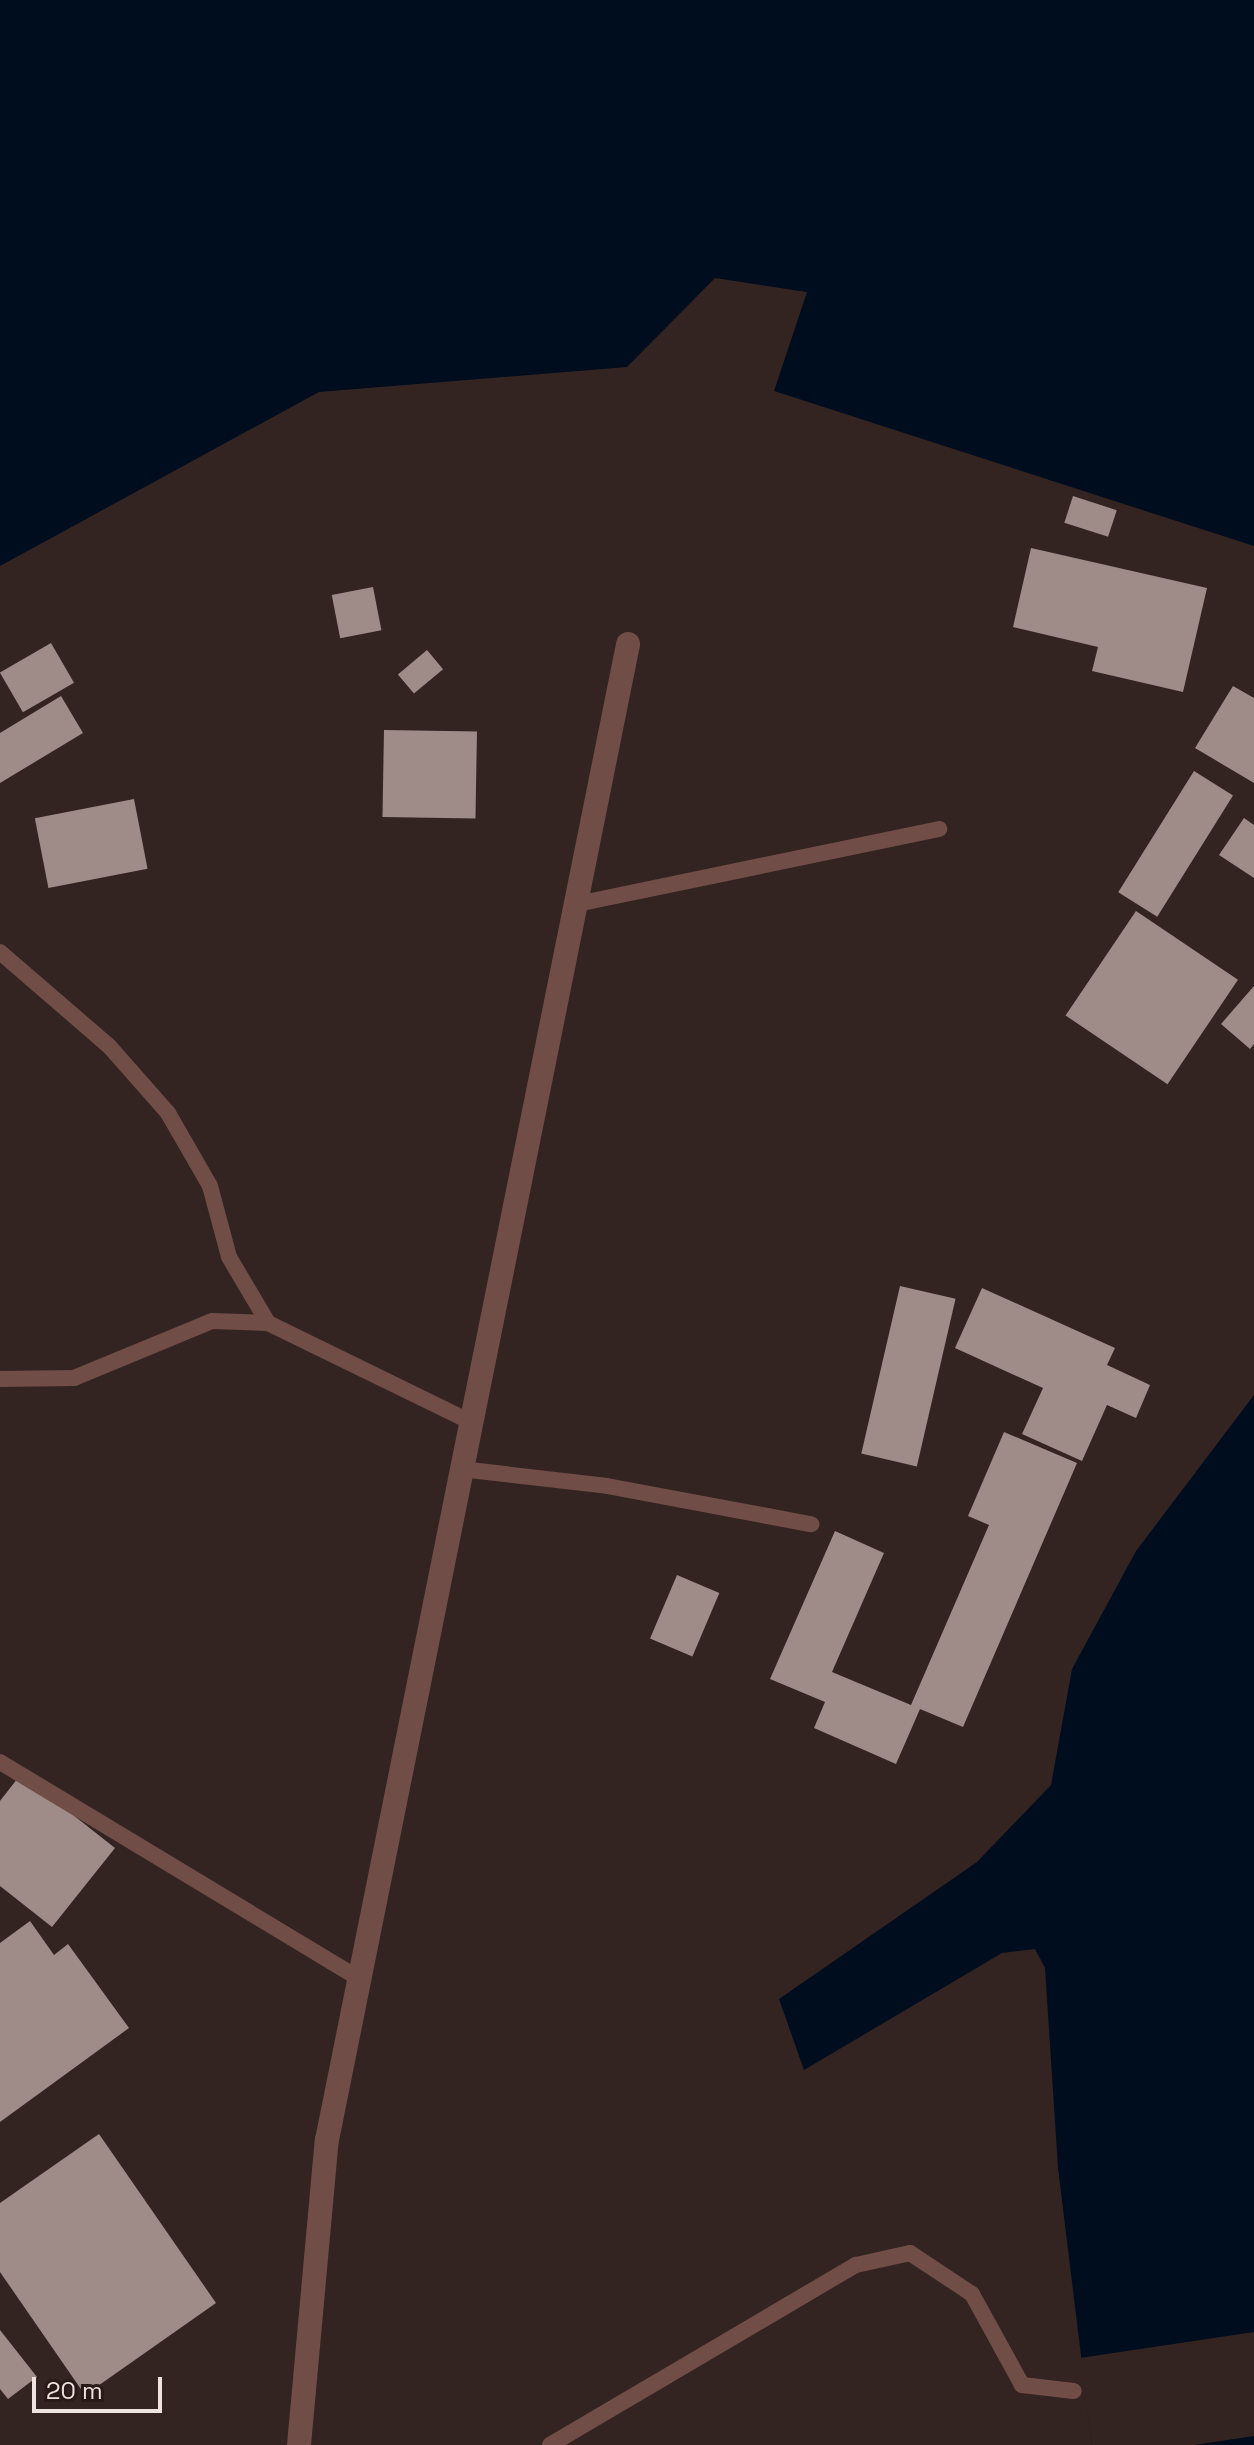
<!DOCTYPE html>
<style>
body{margin:0}
#map{position:relative;width:1254px;height:2445px;overflow:hidden;background:#332421;font-family:"Space Grotesk",sans-serif}
div>[style]{position:absolute}
.water>*{inset:0;background:#000d1e}
.pier>*{inset:0;background:#332421}
.building>*{inset:0;background:#9f8c88;transform-origin:0 0}
.lane>*{height:16px;margin:-8px;padding:0 8px;transform-origin:8px;border-radius:8px;background:#714d47}
.street>*{height:24px;margin:-12px;padding:0 12px;transform-origin:12px;border-radius:12px;background:#714d47}
span{translate:-50% -50%;white-space:nowrap;text-align:center;line-height:1.15;-webkit-text-stroke:8px #291a18;paint-order:stroke}
.scale{position:absolute;left:32px;top:2377px;width:130px;height:36px;box-sizing:border-box;border:4px solid #eee3e1;border-top:0;padding-left:10px;font-size:24px;line-height:28px;white-space:nowrap;color:#eee3e1;-webkit-text-stroke:6px #291a18;paint-order:stroke}
</style>
<div id="map">
<div class="water">
<i style="clip-path:polygon(0 0,1254px 0,1254px 546px,774px 391px,807px 292px,715px 278px,627px 367px,319px 392px,0 566px)"></i>
<i style="clip-path:polygon(1254px 1395px,1254px 2445px,1092px 2445px,1058px 2168px,1045px 1968px,1035px 1949px,1002px 1953px,804px 2070px,779px 1999px,977px 1862px,1051px 1785px,1072px 1669px,1136px 1551px)"></i>
</div>
<div class="pier">
<i style="clip-path:polygon(1254px 2332px,1254px 2436px,1194px 2445px,1092px 2445px,1080px 2358px)"></i>
</div>
<div class="building">
<i style="left:1073px;top:496px;width:46px;height:28px;rotate:18deg"></i>
<i style="clip-path:polygon(1031px 548px,1207px 588px,1183px 692px,1092px 671px,1098px 647px,1013px 627px)"></i>
<i style="left:373px;top:587px;width:44px;height:42px;rotate:79deg"></i>
<i style="left:51px;top:643px;width:46px;height:59px;rotate:60deg"></i>
<i style="left:427px;top:650px;width:25px;height:38px;rotate:50deg"></i>
<i style="clip-path:polygon(1233px 686px,1254px 698px,1254px 783px,1195px 748px)"></i>
<i style="clip-path:polygon(61px 696px,83px 733px,0 783px,0 733px)"></i>
<i style="left:384px;top:730px;width:93px;height:87px;rotate:1deg"></i>
<i style="left:1194px;top:771px;width:46px;height:143px;rotate:32deg"></i>
<i style="left:134px;top:799px;width:71px;height:101px;rotate:79deg"></i>
<i style="clip-path:polygon(1244px 818px,1254px 825px,1254px 878px,1219px 855px)"></i>
<i style="left:1136px;top:911px;width:123px;height:126px;rotate:34deg"></i>
<i style="clip-path:polygon(1254px 986px,1254px 1044px,1250px 1049px,1221px 1024px)"></i>
<i style="left:900px;top:1286px;width:57px;height:172px;rotate:13deg"></i>
<i style="clip-path:polygon(982px 1288px,1115px 1348px,1107px 1365px,1150px 1385px,1136px 1418px,1107px 1405px,1082px 1461px,1022px 1434px,1043px 1388px,955px 1348px)"></i>
<i style="clip-path:polygon(1004px 1432px,1077px 1463px,963px 1727px,920px 1709px,896px 1764px,814px 1728px,825px 1702px,770px 1679px,835px 1531px,884px 1553px,832px 1672px,911px 1705px,989px 1525px,968px 1516px)"></i>
<i style="left:677px;top:1575px;width:46px;height:69px;rotate:23deg"></i>
<i style="clip-path:polygon(21px 1774px,115px 1848px,52px 1927px,0 1886px,0 1801px)"></i>
<i style="clip-path:polygon(30px 1921px,54px 1955px,68px 1944px,129px 2028px,0 2122px,0 1943px)"></i>
<i style="clip-path:polygon(99px 2134px,216px 2303px,85px 2395px,0 2272px,0 2203px)"></i>
<i style="clip-path:polygon(0 2330px,37px 2377px,8px 2399px,0 2389px)"></i>
</div>
<div class="lane">
<i style="left:577px;top:904px;width:370px;rotate:-11.7deg"></i>
<i style="left:0;top:952px;width:144px;rotate:40.8deg"></i>
<i style="left:109px;top:1046px;width:89px;rotate:48.6deg"></i>
<i style="left:168px;top:1113px;width:84px;rotate:60.1deg"></i>
<i style="left:210px;top:1186px;width:73px;rotate:75deg"></i>
<i style="left:229px;top:1257px;width:77px;rotate:59.4deg"></i>
<i style="left:0;top:1379px;width:74px;rotate:-0.8deg"></i>
<i style="left:74px;top:1378px;width:149px;rotate:-22.4deg"></i>
<i style="left:212px;top:1321px;width:56px;rotate:2deg"></i>
<i style="left:268px;top:1323px;width:226px;rotate:26deg"></i>
<i style="left:461px;top:1469px;width:147px;rotate:6.6deg"></i>
<i style="left:607px;top:1486px;width:208px;rotate:10.6deg"></i>
<i style="left:0;top:1762px;width:417px;rotate:31.1deg"></i>
<i style="left:550px;top:2445px;width:355px;rotate:-30.5deg"></i>
<i style="left:856px;top:2265px;width:55px;rotate:-12.5deg"></i>
<i style="left:910px;top:2253px;width:74px;rotate:33.5deg"></i>
<i style="left:972px;top:2294px;width:104px;rotate:61.2deg"></i>
<i style="left:1022px;top:2385px;width:52px;rotate:6.6deg"></i>
</div>
<div class="street">
<i style="left:299px;top:2445px;width:306px;rotate:-84.8deg"></i>
<i style="left:327px;top:2140px;width:1526px;rotate:-78.62deg"></i>
</div>
<div class="scale">20 m</div>
</div>
